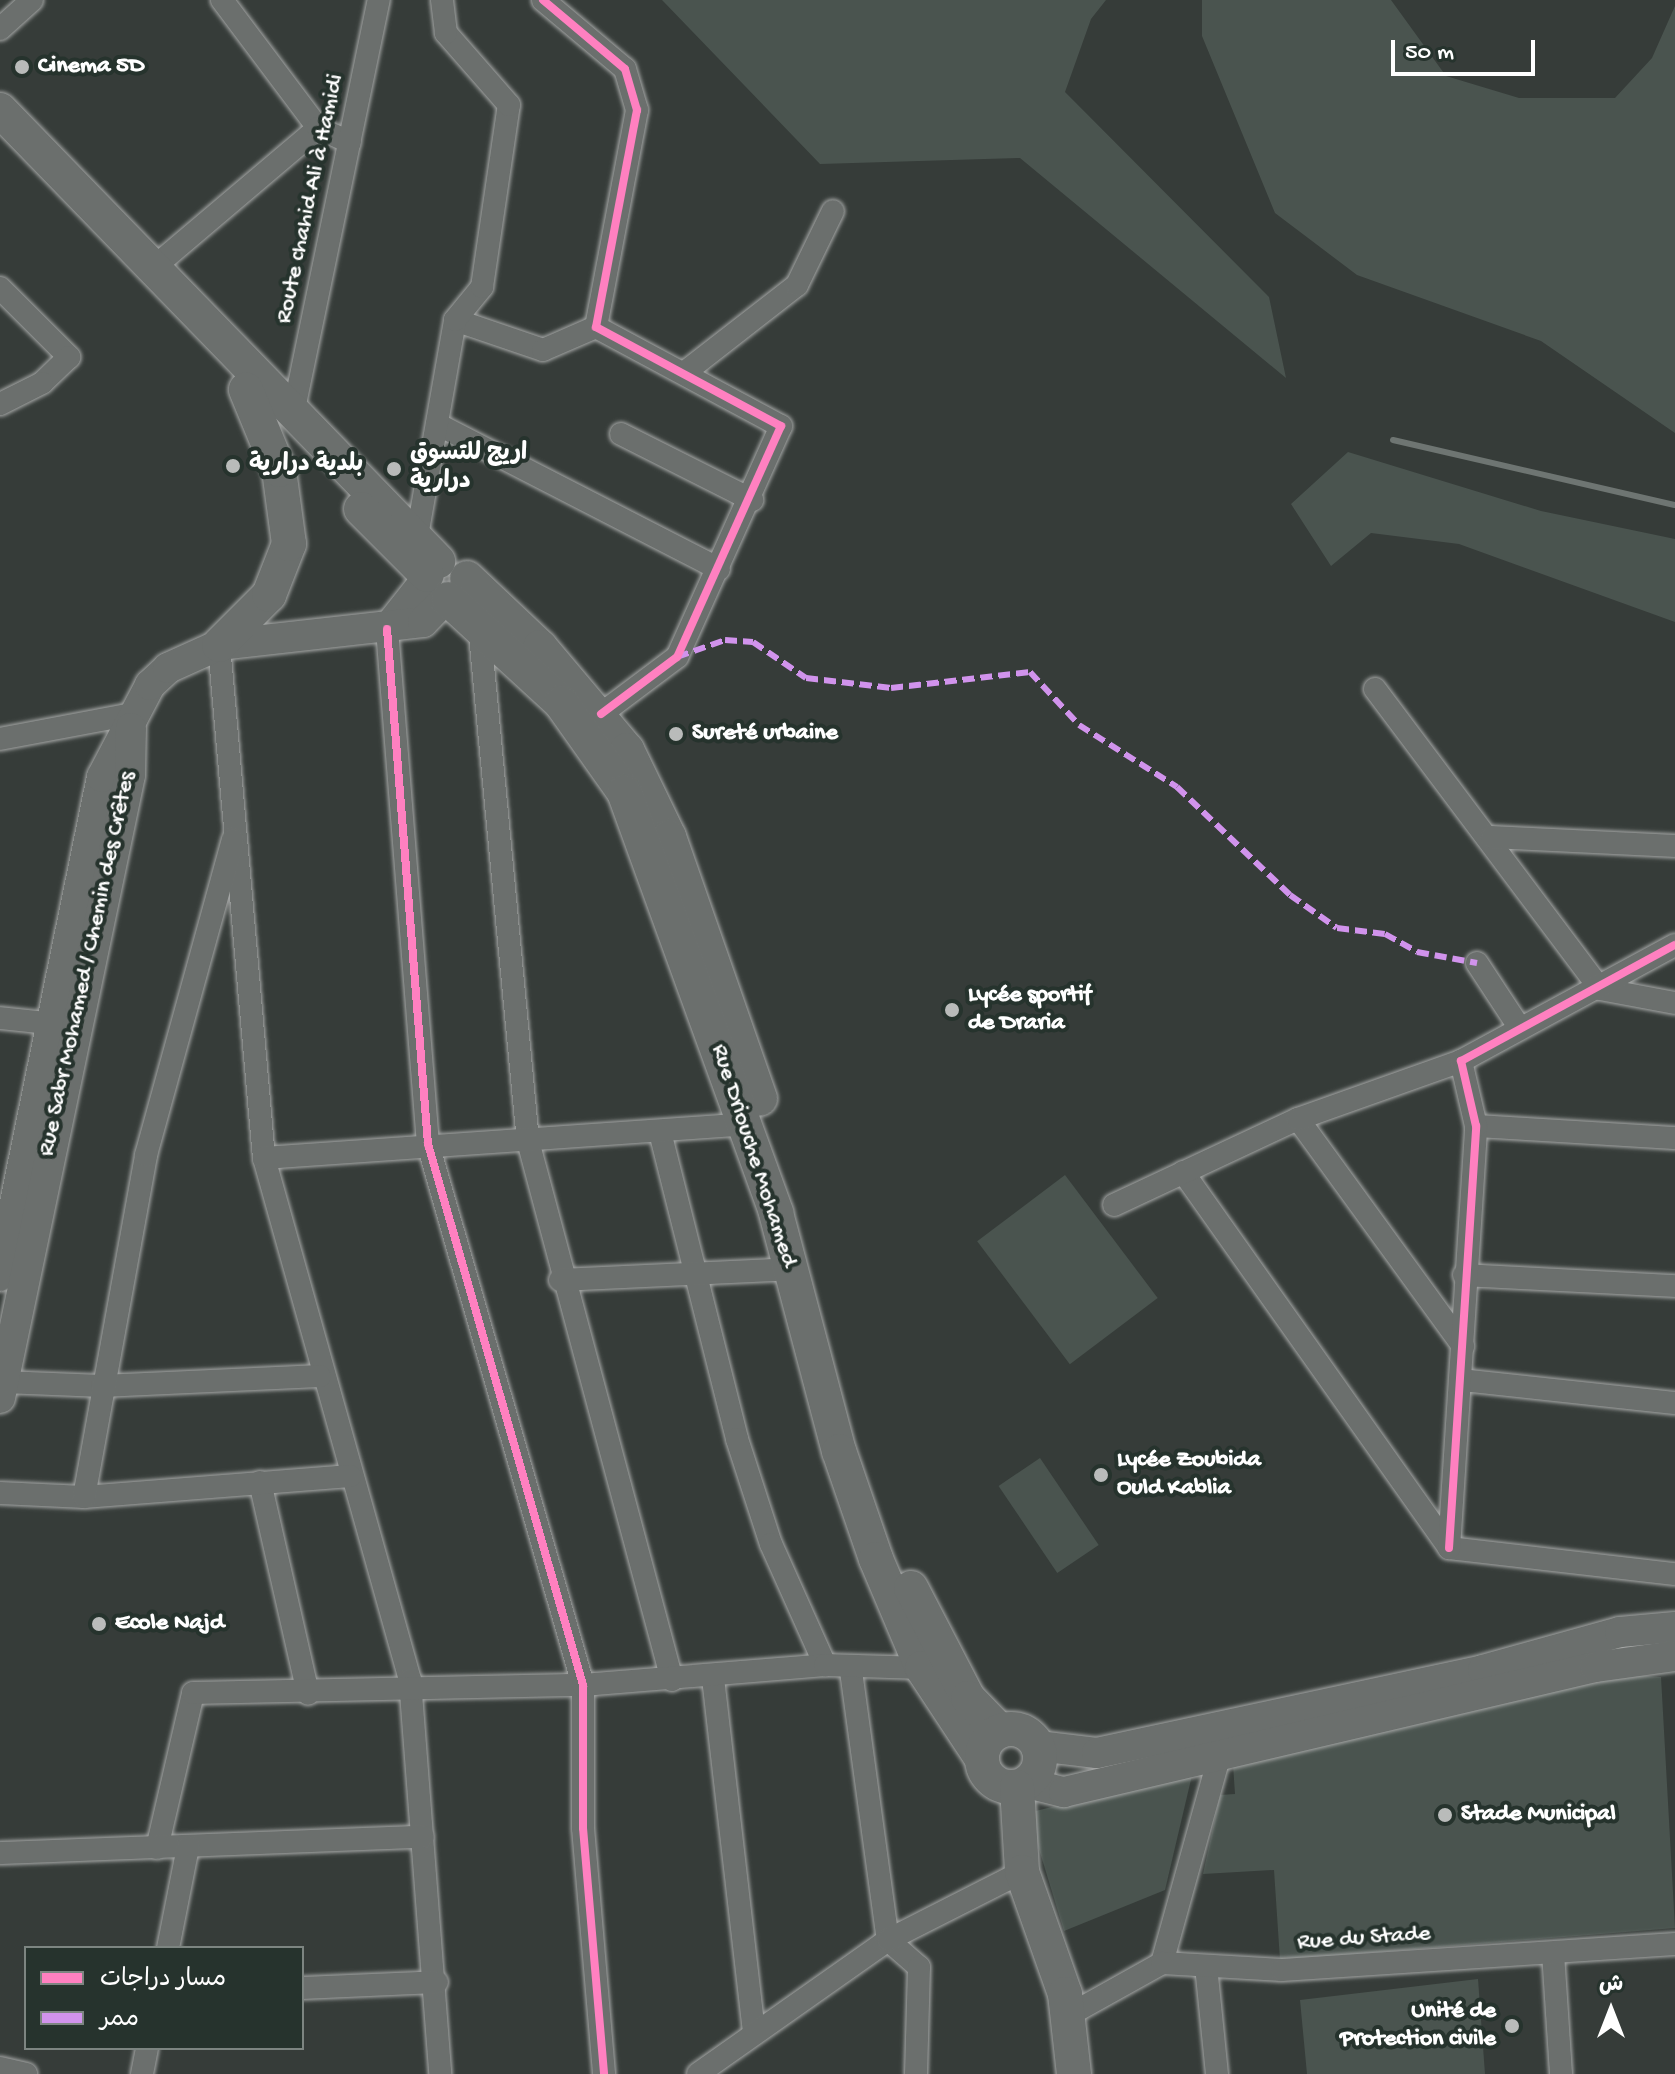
<!DOCTYPE html>
<meta charset="utf-8">
<style>
body{margin:0}
#map{position:relative;width:1675px;height:2074px;overflow:hidden;background:#363c39;font-family:"Gochi Hand","Playpen Sans Arabic",sans-serif}
div>[style]{position:absolute}
.green>*{inset:0;background:#4a544f;transform-origin:0 0}
.stream>*{height:6px;margin:-3px;padding:0 3px;transform-origin:3px;border-radius:3px;background:#6e7572}
.roads{filter:drop-shadow(0 0 2px #a5a7a6) drop-shadow(0 0 2px #a5a7a6)}
.street>*{height:22px;margin:-11px;padding:0 11px;transform-origin:11px;border-radius:11px;background:#6b6f6d}
.secondary>*{height:30px;margin:-15px;padding:0 15px;transform-origin:15px;border-radius:15px;background:#6b6f6d}
.primary>*{height:34px;margin:-17px;padding:0 17px;transform-origin:17px;border-radius:17px;background:#6b6f6d}
.primary>.ring{margin:-17px;padding:0;box-sizing:content-box;background:none;border:34px solid #6b6f6d;border-radius:50%}
.quiet>*{height:6px;margin-top:-3px;transform-origin:0;background:repeating-linear-gradient(90deg,#d193ec 0 12px,transparent 0 18px)}
.cycleway>*{height:8px;margin:-4px;padding:0 4px;transform-origin:4px;border-radius:4px;background:#ff80c0}
.dots>*{width:22px;height:22px;translate:-50% -50%;box-sizing:border-box;border:4px solid #26332d;border-radius:50%}
span{translate:-50% -50%;white-space:nowrap;text-align:center;line-height:1.15;-webkit-text-stroke:8px #26332d;paint-order:stroke}
.poi-label{font-size:24px;color:#fff;font-weight:700}
.left{translate:0 -50%;text-align:left}
.right{translate:-100% -50%;text-align:right}
.street-label{font-size:24px;color:#fff}
.legend{position:absolute;left:24px;top:1946px;width:280px;height:104px;box-sizing:border-box;background:#26332d;border:2px solid #7d8581;margin:0;padding:10px 14px;list-style:none;font-size:24px;color:#fff}
.legend li{display:flex;align-items:center;gap:16px;height:40px}
.legend b{width:40px;border:2px solid #7d8581}
.north{position:absolute;left:1571px;top:1970px;width:80px;height:80px;-webkit-text-stroke:6px #26332d;paint-order:stroke;rotate:0deg;font-size:22px;font-weight:700;line-height:32px;text-align:center;color:#fff}
.north::after{content:'';display:block;margin:auto;width:28px;height:36px;background:#fff;clip-path:polygon(50% 0,100% 100%,50% 72%,0 100%)}
.scale{position:absolute;left:1391px;top:40px;width:144px;height:36px;box-sizing:border-box;border:4px solid #fff;border-top:0;padding-left:10px;font-size:24px;line-height:28px;white-space:nowrap;color:#fff;-webkit-text-stroke:6px #26332d;paint-order:stroke}
</style>
<div id="map">
<div class="green">
<i style="clip-path:polygon(662px 0,1106px 0,1091px 19px,1065px 92px,1269px 297px,1286px 378px,1020px 158px,820px 164px)"></i>
<i style="clip-path:polygon(1202px 0,1391px 0,1446px 76px,1519px 98px,1615px 98px,1652px 58px,1675px 6px,1675px 433px,1541px 341px,1357px 275px,1275px 213px,1202px 36px)"></i>
<i style="clip-path:polygon(1348px 452px,1541px 511px,1675px 539px,1675px 622px,1459px 544px,1371px 533px,1331px 566px,1291px 504px)"></i>
<i style="left:1065px;top:1175px;width:154px;height:110px;rotate:53deg"></i>
<i style="left:1040px;top:1458px;width:105px;height:50px;rotate:56deg"></i>
<i style="clip-path:polygon(1618px 1674px,1661px 1677px,1675px 1928px,1280px 1960px,1274px 1870px,1203px 1874px,1220px 1795px,1235px 1794px,1233px 1764px)"></i>
<i style="clip-path:polygon(1193px 1771px,1165px 1890px,1064px 1931px,1028px 1813px)"></i>
<i style="clip-path:polygon(1478px 1979px,1485px 2074px,1307px 2074px,1300px 2000px)"></i>
</div>
<div class="stream">
<i style="left:1393px;top:440px;width:289px;rotate:13deg"></i>
</div>
<div class="roads">
<div class="street">
<i style="left:222px;top:0;width:160px;rotate:53.1deg"></i>
<i style="left:543px;top:0;width:107px;rotate:40.1deg"></i>
<i style="left:625px;top:69px;width:43px;rotate:73.7deg"></i>
<i style="left:637px;top:110px;width:221px;rotate:100.7deg"></i>
<i style="left:596px;top:327px;width:210px;rotate:28.2deg"></i>
<i style="left:781px;top:426px;width:253px;rotate:114.2deg"></i>
<i style="left:677px;top:657px;width:95px;rotate:143.1deg"></i>
<i style="left:0;top:29px;width:43px;rotate:-42.2deg"></i>
<i style="left:153px;top:268px;width:216px;rotate:-40.3deg"></i>
<i style="left:318px;top:128px;width:35px;rotate:24deg"></i>
<i style="left:0;top:288px;width:98px;rotate:45deg"></i>
<i style="left:69px;top:357px;width:37px;rotate:136deg"></i>
<i style="left:42px;top:383px;width:47px;rotate:153.4deg"></i>
<i style="left:455px;top:320px;width:93px;rotate:18.8deg"></i>
<i style="left:543px;top:350px;width:58px;rotate:-23.5deg"></i>
<i style="left:684px;top:373px;width:143px;rotate:-37.9deg"></i>
<i style="left:797px;top:285px;width:82px;rotate:-64.1deg"></i>
<i style="left:294px;top:409px;width:418px;rotate:-78.3deg"></i>
<i style="left:437px;top:424px;width:317px;rotate:27.2deg"></i>
<i style="left:621px;top:434px;width:147px;rotate:26.7deg"></i>
<i style="left:417px;top:536px;width:219px;rotate:-80deg"></i>
<i style="left:455px;top:320px;width:43px;rotate:-50.7deg"></i>
<i style="left:482px;top:287px;width:184px;rotate:-81.6deg"></i>
<i style="left:509px;top:105px;width:96px;rotate:-131.2deg"></i>
<i style="left:446px;top:33px;width:33px;rotate:-97deg"></i>
<i style="left:479px;top:624px;width:519px;rotate:84.59deg"></i>
<i style="left:528px;top:1141px;width:558px;rotate:75.04deg"></i>
<i style="left:387px;top:629px;width:517px;rotate:85.45deg"></i>
<i style="left:428px;top:1144px;width:563px;rotate:74.01deg"></i>
<i style="left:583px;top:1685px;width:143px;rotate:90deg"></i>
<i style="left:583px;top:1828px;width:247px;rotate:85.1deg"></i>
<i style="left:219px;top:645px;width:515px;rotate:84.99deg"></i>
<i style="left:264px;top:1158px;width:542px;rotate:74.37deg"></i>
<i style="left:410px;top:1680px;width:395px;rotate:85.6deg"></i>
<i style="left:1375px;top:689px;width:375px;rotate:53.1deg"></i>
<i style="left:1600px;top:989px;width:76px;rotate:10.6deg"></i>
<i style="left:0;top:739px;width:134px;rotate:-10.7deg"></i>
<i style="left:1492px;top:837px;width:183px;rotate:2.8deg"></i>
<i style="left:1477px;top:963px;width:77px;rotate:56.7deg"></i>
<i style="left:0;top:1018px;width:47px;rotate:6.1deg"></i>
<i style="left:1298px;top:1119px;width:281px;rotate:54deg"></i>
<i style="left:1476px;top:1126px;width:199px;rotate:3.5deg"></i>
<i style="left:660px;top:1132px;width:317px;rotate:75.9deg"></i>
<i style="left:737px;top:1439px;width:110px;rotate:72.1deg"></i>
<i style="left:771px;top:1544px;width:133px;rotate:65.9deg"></i>
<i style="left:264px;top:1158px;width:483px;rotate:-4deg"></i>
<i style="left:1183px;top:1172px;width:461px;rotate:54.7deg"></i>
<i style="left:1449px;top:1548px;width:227px;rotate:6.6deg"></i>
<i style="left:1114px;top:1205px;width:203px;rotate:-25.1deg"></i>
<i style="left:1298px;top:1119px;width:173px;rotate:-19.6deg"></i>
<i style="left:1464px;top:1275px;width:211px;rotate:3deg"></i>
<i style="left:560px;top:1280px;width:230px;rotate:-2.7deg"></i>
<i style="left:1462px;top:1380px;width:214px;rotate:6.2deg"></i>
<i style="left:3px;top:1382px;width:99px;rotate:2.3deg"></i>
<i style="left:102px;top:1386px;width:218px;rotate:-2.6deg"></i>
<i style="left:260px;top:1482px;width:217px;rotate:77.2deg"></i>
<i style="left:0;top:1493px;width:84px;rotate:2.7deg"></i>
<i style="left:84px;top:1497px;width:267px;rotate:-4.5deg"></i>
<i style="left:84px;top:1497px;width:348px;rotate:-79.7deg"></i>
<i style="left:146px;top:1155px;width:327px;rotate:-74.6deg"></i>
<i style="left:1449px;top:1548px;width:423px;rotate:-86.3deg"></i>
<i style="left:1476px;top:1126px;width:67px;rotate:-103deg"></i>
<i style="left:1461px;top:1061px;width:243px;rotate:-28.5deg"></i>
<i style="left:851px;top:1671px;width:272px;rotate:82.2deg"></i>
<i style="left:713px;top:1678px;width:357px;rotate:83.4deg"></i>
<i style="left:157px;top:1848px;width:159px;rotate:-76.9deg"></i>
<i style="left:193px;top:1693px;width:390px;rotate:-1.2deg"></i>
<i style="left:583px;top:1685px;width:243px;rotate:-4.7deg"></i>
<i style="left:825px;top:1665px;width:97px;rotate:1.8deg"></i>
<i style="left:0;top:1853px;width:423px;rotate:-2.2deg"></i>
<i style="left:888px;top:1940px;width:41px;rotate:41.1deg"></i>
<i style="left:919px;top:1967px;width:107px;rotate:91.6deg"></i>
<i style="left:168px;top:1948px;width:103px;rotate:-78.8deg"></i>
<i style="left:1553px;top:1953px;width:121px;rotate:86.2deg"></i>
<i style="left:1162px;top:1963px;width:213px;rotate:-74.5deg"></i>
<i style="left:1206px;top:1966px;width:109px;rotate:84.2deg"></i>
<i style="left:302px;top:1988px;width:135px;rotate:-2.5deg"></i>
<i style="left:1069px;top:2015px;width:107px;rotate:-29.2deg"></i>
<i style="left:1162px;top:1963px;width:120px;rotate:3.3deg"></i>
<i style="left:1282px;top:1970px;width:394px;rotate:-3.8deg"></i>
<i style="left:0;top:2068px;width:27px;rotate:13deg"></i>
<i style="left:142px;top:2074px;width:26px;rotate:-79deg"></i>
<i style="left:698px;top:2074px;width:232px;rotate:-35.2deg"></i>
<i style="left:888px;top:1940px;width:150px;rotate:-26.9deg"></i>
</div>
<div class="secondary">
<i style="left:387px;top:629px;width:63px;rotate:-51.5deg"></i>
<i style="left:0;top:1276px;width:509px;rotate:-78.45deg"></i>
<i style="left:102px;top:777px;width:104px;rotate:-62.4deg"></i>
<i style="left:150px;top:685px;width:25px;rotate:-43deg"></i>
<i style="left:168px;top:668px;width:56px;rotate:-24.3deg"></i>
<i style="left:219px;top:645px;width:205px;rotate:-6.4deg"></i>
<i style="left:423px;top:622px;width:32px;rotate:-46deg"></i>
<i style="left:0;top:1398px;width:636px;rotate:-78.21deg"></i>
<i style="left:130px;top:775px;width:47px;rotate:-88.8deg"></i>
<i style="left:1038px;top:1746px;width:59px;rotate:6.8deg"></i>
<i style="left:1097px;top:1753px;width:395px;rotate:-12.1deg"></i>
<i style="left:1483px;top:1670px;width:142px;rotate:-15.5deg"></i>
<i style="left:1620px;top:1632px;width:55px;rotate:-5.2deg"></i>
<i style="left:1027px;top:1783px;width:38px;rotate:14deg"></i>
<i style="left:1064px;top:1792px;width:546px;rotate:-13.25deg"></i>
<i style="left:1595px;top:1667px;width:81px;rotate:-7.8deg"></i>
</div>
<div class="primary">
<i style="left:0;top:110px;width:629px;rotate:45.84deg"></i>
<i style="left:361px;top:509px;width:93px;rotate:45deg"></i>
<i style="left:467px;top:578px;width:100px;rotate:43.4deg"></i>
<i style="left:540px;top:647px;width:135px;rotate:49.8deg"></i>
<i style="left:627px;top:750px;width:97px;rotate:64.2deg"></i>
<i style="left:669px;top:837px;width:277px;rotate:70.8deg"></i>
<i style="left:448px;top:599px;width:154px;rotate:42.6deg"></i>
<i style="left:561px;top:703px;width:109px;rotate:54.7deg"></i>
<i style="left:624px;top:792px;width:448px;rotate:70.1deg"></i>
<i style="left:776px;top:1213px;width:246px;rotate:75.2deg"></i>
<i style="left:839px;top:1451px;width:114px;rotate:71.1deg"></i>
<i style="left:876px;top:1559px;width:118px;rotate:67.1deg"></i>
<i style="left:922px;top:1668px;width:109px;rotate:56.6deg"></i>
<i style="left:219px;top:645px;width:71px;rotate:-45deg"></i>
<i style="left:269px;top:595px;width:55px;rotate:-68.6deg"></i>
<i style="left:289px;top:544px;width:75px;rotate:-97.7deg"></i>
<i style="left:279px;top:470px;width:87px;rotate:-112.4deg"></i>
<i style="left:911px;top:1588px;width:124px;rotate:62.6deg"></i>
<i style="left:968px;top:1698px;width:46px;rotate:45.9deg"></i>
<i class="ring" style="left:982px;top:1729px;width:24px;height:24px"></i>
<i style="left:1017px;top:1787px;width:85px;rotate:86.6deg"></i>
<i style="left:1022px;top:1872px;width:129px;rotate:70.6deg"></i>
<i style="left:1065px;top:1994px;width:81px;rotate:83.6deg"></i>
</div>
</div>
<div class="quiet">
<i style="left:677px;top:657px;width:51px;rotate:-19.5deg"></i>
<i style="left:725px;top:640px;width:28px;rotate:4deg"></i>
<i style="left:753px;top:642px;width:64px;rotate:34.2deg"></i>
<i style="left:806px;top:678px;width:86px;rotate:6.7deg"></i>
<i style="left:891px;top:688px;width:140px;rotate:-6.6deg"></i>
<i style="left:1030px;top:672px;width:72px;rotate:47.2deg"></i>
<i style="left:1079px;top:725px;width:116px;rotate:32.3deg"></i>
<i style="left:1177px;top:787px;width:156px;rotate:43.7deg"></i>
<i style="left:1290px;top:895px;width:57px;rotate:35.1deg"></i>
<i style="left:1337px;top:928px;width:48px;rotate:7.1deg"></i>
<i style="left:1385px;top:934px;width:37px;rotate:29deg"></i>
<i style="left:1417px;top:952px;width:61px;rotate:10.4deg"></i>
</div>
<div class="cycleway">
<i style="left:543px;top:0;width:107px;rotate:40.1deg"></i>
<i style="left:625px;top:69px;width:43px;rotate:73.7deg"></i>
<i style="left:637px;top:110px;width:221px;rotate:100.7deg"></i>
<i style="left:596px;top:327px;width:210px;rotate:28.2deg"></i>
<i style="left:781px;top:426px;width:253px;rotate:114.2deg"></i>
<i style="left:677px;top:657px;width:95px;rotate:143.1deg"></i>
<i style="left:387px;top:629px;width:517px;rotate:85.45deg"></i>
<i style="left:428px;top:1144px;width:563px;rotate:74.01deg"></i>
<i style="left:583px;top:1685px;width:143px;rotate:90deg"></i>
<i style="left:583px;top:1828px;width:247px;rotate:85.1deg"></i>
<i style="left:1449px;top:1548px;width:423px;rotate:-86.3deg"></i>
<i style="left:1476px;top:1126px;width:67px;rotate:-103deg"></i>
<i style="left:1461px;top:1061px;width:243px;rotate:-28.5deg"></i>
</div>
<div class="dots">
<i style="left:22px;top:67px;background:#b9bbba"></i>
<i style="left:233px;top:466px;background:#b9bbba"></i>
<i style="left:394px;top:469px;background:#b9bbba"></i>
<i style="left:676px;top:734px;background:#b9bbba"></i>
<i style="left:952px;top:1010px;background:#b9bbba"></i>
<i style="left:1101px;top:1475px;background:#b9bbba"></i>
<i style="left:99px;top:1624px;background:#b9bbba"></i>
<i style="left:1445px;top:1815px;background:#b9bbba"></i>
<i style="left:1512px;top:2026px;background:#b9bbba"></i>
</div>
<div class="poi-label">
<span class="left" style="left:38px;top:67px">Cinema 5D</span>
<span class="left" style="left:410px;top:469px">اريج للتسوق<br>درارية</span>
<span class="left" style="left:249px;top:466px">بلدية درارية</span>
<span class="left" style="left:692px;top:734px">Sureté urbaine</span>
<span class="left" style="left:968px;top:1010px">Lycée sportif<br>de Draria</span>
<span class="left" style="left:1117px;top:1475px">Lycée Zoubida<br>Ould Kablia</span>
<span class="left" style="left:115px;top:1624px">Ecole Najd</span>
<span class="left" style="left:1461px;top:1815px">Stade Municipal</span>
<span class="right" style="left:1496px;top:2026px">Unité de<br>Protection civile</span>
</div>
<div class="street-label">
<span style="left:311px;top:199px;rotate:-78deg">Route chahid Ali à Hamidi</span>
<span style="left:88px;top:964px;rotate:-78deg">Rue Sabr Mohamed / Chemin des Crêtes</span>
<span style="left:753px;top:1156px;rotate:72deg">Rue Driouche Mohamed</span>
<span style="left:1364px;top:1939px;rotate:-4deg">Rue du Stade</span>
</div>
<ul class="legend">
<li><b style="height:10px;background:#ff80c0"></b>مسار دراجات</li>
<li><b style="height:10px;background:#d193ec"></b>ممر</li>
</ul>
<div class="north">ش</div>
<div class="scale">50 m</div>
</div>
